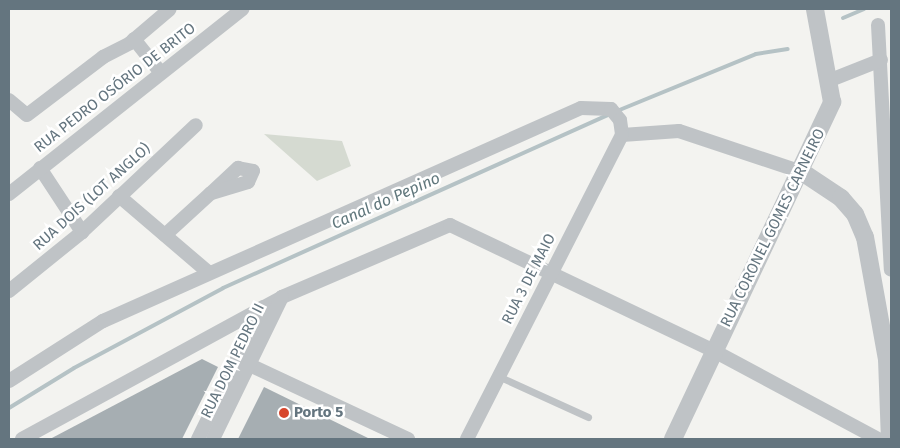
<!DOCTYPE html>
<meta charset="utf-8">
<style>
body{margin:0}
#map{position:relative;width:900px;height:448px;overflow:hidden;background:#f3f3f0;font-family:"Fira Sans",sans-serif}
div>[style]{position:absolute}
.green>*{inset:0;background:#d5dad1}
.stream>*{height:4px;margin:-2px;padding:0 2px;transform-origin:2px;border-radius:2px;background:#b5c2c5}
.building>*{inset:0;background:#a6aeb2}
.service>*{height:7px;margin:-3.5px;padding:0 3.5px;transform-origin:3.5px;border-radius:3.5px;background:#bfc3c6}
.minor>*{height:14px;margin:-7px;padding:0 7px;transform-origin:7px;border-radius:7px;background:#bfc3c6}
.tertiary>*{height:18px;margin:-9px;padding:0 9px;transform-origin:9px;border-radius:9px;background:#bfc3c6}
.dots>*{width:14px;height:14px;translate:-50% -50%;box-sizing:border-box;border:2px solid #fff;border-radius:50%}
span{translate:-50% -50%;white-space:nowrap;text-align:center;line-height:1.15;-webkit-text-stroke:5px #fff;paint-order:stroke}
.street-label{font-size:15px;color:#64757f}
.poi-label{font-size:15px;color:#64757f;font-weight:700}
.left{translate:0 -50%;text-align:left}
.water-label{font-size:16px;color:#60777c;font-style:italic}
.frame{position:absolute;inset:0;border:10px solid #64757f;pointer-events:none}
</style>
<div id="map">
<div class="green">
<i style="clip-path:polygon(264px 134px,342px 141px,351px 166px,317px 181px)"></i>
</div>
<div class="stream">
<i style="left:843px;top:18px;width:23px;rotate:-23deg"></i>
<i style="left:617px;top:111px;width:150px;rotate:-22.3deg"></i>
<i style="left:756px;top:54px;width:32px;rotate:-9deg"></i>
<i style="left:9px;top:408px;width:76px;rotate:-31.6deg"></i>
<i style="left:74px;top:368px;width:169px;rotate:-28.2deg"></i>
<i style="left:223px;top:288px;width:424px;rotate:-24.2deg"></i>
</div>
<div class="building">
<i style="clip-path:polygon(202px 359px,218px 367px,182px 439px,50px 439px)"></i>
<i style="clip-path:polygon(264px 387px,370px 439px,238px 439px)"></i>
</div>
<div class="service">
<i style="left:498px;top:376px;width:99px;rotate:24.5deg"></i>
</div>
<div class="minor">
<i style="left:878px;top:25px;width:245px;rotate:87deg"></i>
<i style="left:134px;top:39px;width:43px;rotate:51.5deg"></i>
<i style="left:828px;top:81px;width:57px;rotate:-21.6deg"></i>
<i style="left:9px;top:100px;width:23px;rotate:40deg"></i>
<i style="left:27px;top:115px;width:96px;rotate:-37.3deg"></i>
<i style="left:103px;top:57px;width:30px;rotate:-27deg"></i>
<i style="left:130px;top:43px;width:52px;rotate:-40.4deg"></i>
<i style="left:622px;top:135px;width:57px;rotate:-4deg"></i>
<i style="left:679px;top:131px;width:130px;rotate:18.4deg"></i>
<i style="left:40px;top:168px;width:77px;rotate:56.7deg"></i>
<i style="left:9px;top:194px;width:298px;rotate:-38.4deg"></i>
<i style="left:119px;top:196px;width:118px;rotate:40.5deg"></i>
<i style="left:165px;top:235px;width:62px;rotate:-42.4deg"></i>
<i style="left:211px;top:193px;width:37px;rotate:-43deg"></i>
<i style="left:238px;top:168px;width:15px;rotate:11deg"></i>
<i style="left:253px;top:171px;width:12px;rotate:114deg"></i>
<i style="left:248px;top:182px;width:39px;rotate:163deg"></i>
<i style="left:9px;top:291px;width:94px;rotate:-38.9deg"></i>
<i style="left:82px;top:232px;width:156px;rotate:-43.2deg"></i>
<i style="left:237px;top:359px;width:189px;rotate:25.1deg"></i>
<i style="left:9px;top:381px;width:112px;rotate:-32.6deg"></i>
<i style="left:103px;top:321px;width:523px;rotate:-24.02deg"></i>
<i style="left:581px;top:108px;width:30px;rotate:2deg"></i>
<i style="left:611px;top:109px;width:14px;rotate:51deg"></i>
<i style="left:620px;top:120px;width:15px;rotate:82deg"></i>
<i style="left:22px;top:439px;width:296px;rotate:-28.6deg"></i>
<i style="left:282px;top:297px;width:183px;rotate:-23.2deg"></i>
<i style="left:450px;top:225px;width:293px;rotate:25.5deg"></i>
<i style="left:714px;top:351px;width:186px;rotate:28.2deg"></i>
<i style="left:198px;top:439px;width:147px;rotate:-63.8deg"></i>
<i style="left:213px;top:439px;width:158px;rotate:-64.1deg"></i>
<i style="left:467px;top:439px;width:341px;rotate:-63deg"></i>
</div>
<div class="tertiary">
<i style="left:802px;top:172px;width:47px;rotate:33.7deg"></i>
<i style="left:841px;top:198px;width:21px;rotate:49deg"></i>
<i style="left:855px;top:214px;width:25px;rotate:67deg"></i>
<i style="left:865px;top:237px;width:124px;rotate:79.8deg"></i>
<i style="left:887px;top:359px;width:80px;rotate:87.9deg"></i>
<i style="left:673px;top:439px;width:373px;rotate:-64.7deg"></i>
<i style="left:832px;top:102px;width:95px;rotate:-100.4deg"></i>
</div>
<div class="dots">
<i style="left:284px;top:413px;background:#d7462c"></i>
</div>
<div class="street-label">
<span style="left:115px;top:88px;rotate:-38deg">RUA PEDRO OSÓRIO DE BRITO</span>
<span style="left:92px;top:197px;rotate:-42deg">RUA DOIS (LOT ANGLO)</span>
<span style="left:773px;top:228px;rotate:-64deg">RUA CORONEL GOMES CARNEIRO</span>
<span style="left:529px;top:279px;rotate:-63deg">RUA 3 DE MAIO</span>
<span style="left:233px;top:361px;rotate:-64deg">RUA DOM PEDRO II</span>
</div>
<div class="poi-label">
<span class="left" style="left:294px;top:413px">Porto 5</span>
</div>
<div class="water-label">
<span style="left:386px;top:201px;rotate:-24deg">Canal do Pepino</span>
</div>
<div class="frame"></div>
</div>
